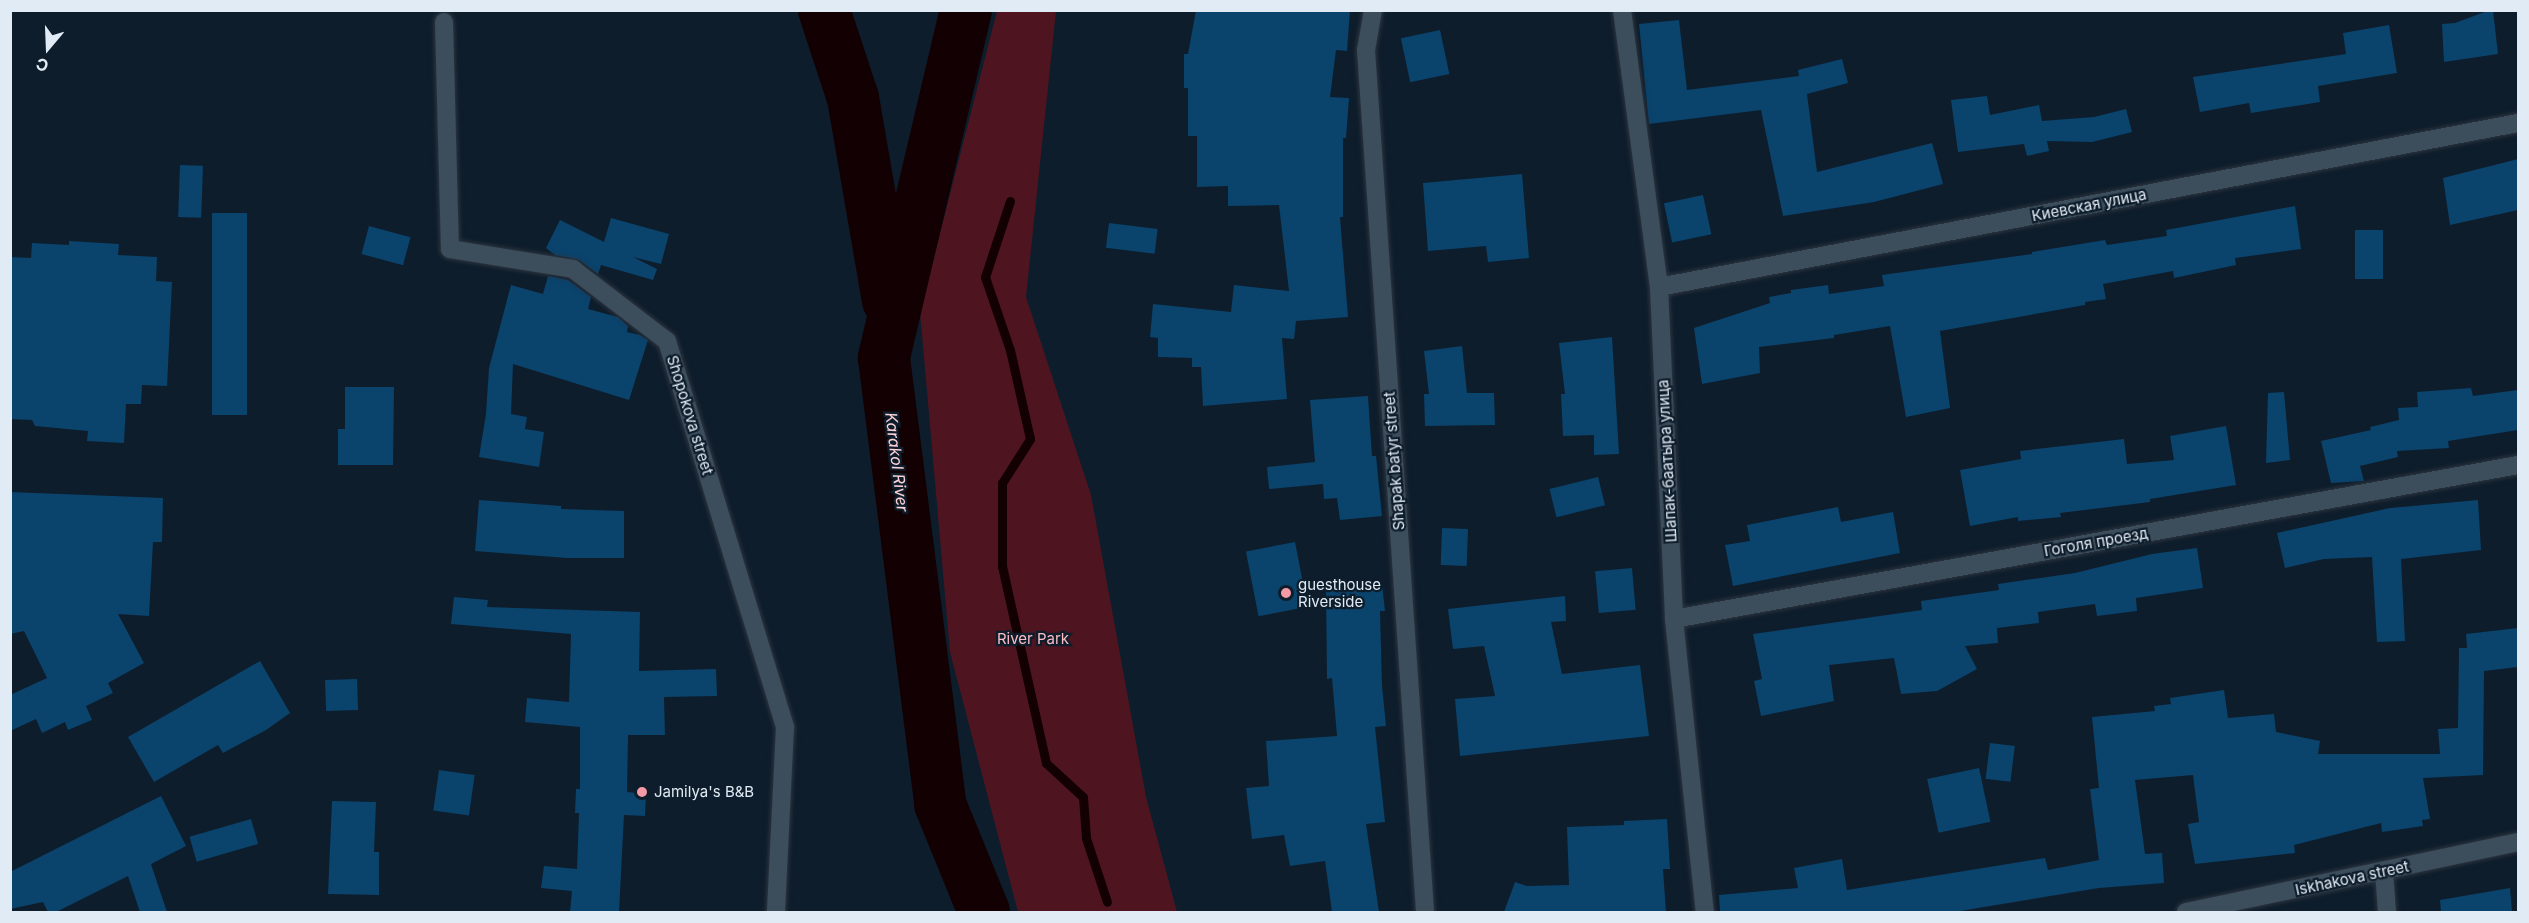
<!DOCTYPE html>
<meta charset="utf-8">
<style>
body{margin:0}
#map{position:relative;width:2529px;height:923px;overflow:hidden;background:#0e1d2b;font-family:Inter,sans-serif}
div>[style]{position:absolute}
.green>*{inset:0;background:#4e1521}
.stream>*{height:9px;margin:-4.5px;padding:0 4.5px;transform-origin:4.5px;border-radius:4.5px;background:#120002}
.river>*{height:52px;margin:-26px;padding:0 26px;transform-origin:26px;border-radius:26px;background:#120002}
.building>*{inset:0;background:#0a436c;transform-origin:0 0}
.roads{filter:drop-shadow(0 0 2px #2d3540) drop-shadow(0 0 2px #2d3540)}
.minor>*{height:18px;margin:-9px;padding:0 9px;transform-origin:9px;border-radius:9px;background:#3c4d5c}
.dots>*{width:16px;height:16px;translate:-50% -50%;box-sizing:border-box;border:3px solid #0e1d2b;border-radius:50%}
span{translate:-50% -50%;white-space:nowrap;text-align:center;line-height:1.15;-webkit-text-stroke:4.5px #0e1d2b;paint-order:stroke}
.street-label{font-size:15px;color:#e1ebf5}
.poi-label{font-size:15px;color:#e1ebf5}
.left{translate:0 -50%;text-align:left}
.park-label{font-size:15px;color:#fbbdc4}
.water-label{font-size:16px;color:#fdd3d7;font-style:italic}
.frame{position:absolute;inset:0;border:12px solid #e1ebf5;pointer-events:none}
.north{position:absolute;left:18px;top:18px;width:60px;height:60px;-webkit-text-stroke:4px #0e1d2b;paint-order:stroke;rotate:199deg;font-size:16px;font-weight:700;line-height:24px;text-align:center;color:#e1ebf5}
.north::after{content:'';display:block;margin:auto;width:21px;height:27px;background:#e1ebf5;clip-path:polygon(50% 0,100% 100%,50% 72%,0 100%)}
</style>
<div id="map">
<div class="green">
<i style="clip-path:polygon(997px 11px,1056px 11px,1026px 297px,1091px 495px,1146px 797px,1177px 912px,1018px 912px,950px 652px,920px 312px)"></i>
</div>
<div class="stream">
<i style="left:1010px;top:201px;width:80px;rotate:108.2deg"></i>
<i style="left:985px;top:277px;width:77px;rotate:71.1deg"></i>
<i style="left:1010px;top:350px;width:91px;rotate:77.3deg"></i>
<i style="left:1030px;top:439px;width:52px;rotate:122.5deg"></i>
<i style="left:1002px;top:483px;width:83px;rotate:90deg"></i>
<i style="left:1002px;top:566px;width:202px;rotate:77.4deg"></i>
<i style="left:1046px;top:763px;width:50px;rotate:42.6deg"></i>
<i style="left:1083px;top:797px;width:41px;rotate:85.8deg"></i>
<i style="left:1086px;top:838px;width:67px;rotate:71.8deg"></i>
</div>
<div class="river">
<i style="left:824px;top:10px;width:93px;rotate:71.8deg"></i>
<i style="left:853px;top:98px;width:206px;rotate:80.2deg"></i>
<i style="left:966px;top:10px;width:358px;rotate:103.3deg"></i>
<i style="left:884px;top:358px;width:450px;rotate:82.8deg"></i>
<i style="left:940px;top:804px;width:117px;rotate:67.8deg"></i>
</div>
<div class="building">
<i style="clip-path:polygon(1196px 10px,1350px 10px,1347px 51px,1336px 50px,1330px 97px,1349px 98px,1346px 138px,1343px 138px,1343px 217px,1340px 217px,1348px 317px,1296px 321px,1294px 339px,1282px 338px,1287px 399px,1203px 406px,1201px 367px,1192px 367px,1192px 358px,1158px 357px,1158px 338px,1150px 337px,1153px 304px,1231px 312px,1234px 285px,1289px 291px,1279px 205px,1228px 206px,1228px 186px,1197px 187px,1197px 136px,1188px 136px,1188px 88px,1184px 88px,1184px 54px,1188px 54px)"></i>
<i style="clip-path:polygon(2490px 10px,2493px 10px,2498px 54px,2444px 62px,2442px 24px,2455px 23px)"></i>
<i style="clip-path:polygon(1679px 20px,1687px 90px,1799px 76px,1798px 70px,1842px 59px,1848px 83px,1807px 94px,1817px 172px,1932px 143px,1943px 184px,1874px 202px,1783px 216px,1761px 110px,1649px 124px,1639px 24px)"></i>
<i style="clip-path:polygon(2389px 25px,2397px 73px,2318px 86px,2320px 102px,2251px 113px,2249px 103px,2200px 112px,2193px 77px,2346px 54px,2343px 33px)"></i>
<i style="left:1440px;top:30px;width:45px;height:40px;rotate:78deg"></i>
<i style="clip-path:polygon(1987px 96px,1990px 115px,2039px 105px,2042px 121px,2094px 117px,2126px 109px,2132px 132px,2092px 142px,2047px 141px,2049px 151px,2027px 156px,2024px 144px,1958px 152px,1951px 100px)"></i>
<i style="clip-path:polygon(2518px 159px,2518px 210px,2450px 225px,2443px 178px)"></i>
<i style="left:180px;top:165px;width:23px;height:52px;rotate:2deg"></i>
<i style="clip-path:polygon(1522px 174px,1529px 258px,1488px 262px,1486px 246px,1428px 251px,1423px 183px)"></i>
<i style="left:1703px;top:195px;width:40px;height:40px;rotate:78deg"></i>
<i style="clip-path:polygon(2295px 206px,2301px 249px,2235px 258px,2236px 265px,2174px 278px,2173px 271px,2103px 284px,2106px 299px,2085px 302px,2085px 305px,1940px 331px,1950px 408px,1906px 417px,1890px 326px,1834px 335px,1834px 338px,1759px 347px,1760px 373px,1702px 384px,1694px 328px,1770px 303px,1769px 297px,1791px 293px,1791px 290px,1828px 285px,1829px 294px,1884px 286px,1882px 275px,2032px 254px,2032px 252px,2105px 240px,2107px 245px,2167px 236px,2166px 230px)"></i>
<i style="left:212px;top:213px;width:35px;height:202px"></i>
<i style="clip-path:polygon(611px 218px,669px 234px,661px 264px,633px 257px,657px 269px,653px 280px,601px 265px,598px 274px,579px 260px,555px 255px,546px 248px,560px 220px,604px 242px)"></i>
<i style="left:1109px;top:223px;width:49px;height:25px;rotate:7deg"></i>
<i style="left:369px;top:226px;width:43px;height:29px;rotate:15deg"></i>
<i style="left:2355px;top:230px;width:28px;height:49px"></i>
<i style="clip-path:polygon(69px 241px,119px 244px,118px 255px,157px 257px,156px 281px,172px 282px,167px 386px,142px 385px,141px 404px,126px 404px,124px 443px,87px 441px,88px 431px,35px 426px,32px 420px,10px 419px,10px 257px,31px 258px,32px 243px,69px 245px)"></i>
<i style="clip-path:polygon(548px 276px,568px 280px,591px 297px,588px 309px,618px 317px,628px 326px,627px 332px,640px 335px,648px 340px,629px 400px,513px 364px,511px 414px,527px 417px,525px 429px,544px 432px,539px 467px,479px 457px,486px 414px,489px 368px,511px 285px,543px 294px)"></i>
<i style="clip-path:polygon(1612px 337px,1619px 454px,1594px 455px,1594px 435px,1563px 436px,1561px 394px,1565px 394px,1559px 343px)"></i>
<i style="clip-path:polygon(1462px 346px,1467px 393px,1494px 393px,1495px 425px,1425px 426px,1424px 394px,1429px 394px,1424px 351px)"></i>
<i style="clip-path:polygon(345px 387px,394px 387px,393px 465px,338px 465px,338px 429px,345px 429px)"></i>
<i style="clip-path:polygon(2471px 388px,2473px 396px,2518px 390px,2518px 430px,2448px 441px,2449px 448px,2397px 451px,2398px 457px,2360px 466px,2364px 481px,2331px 483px,2321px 441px,2371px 430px,2370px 427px,2399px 420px,2398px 408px,2418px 407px,2417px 392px)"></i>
<i style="clip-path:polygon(2284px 392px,2290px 460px,2266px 463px,2268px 393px)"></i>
<i style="clip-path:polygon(1368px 396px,1372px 456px,1376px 456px,1382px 516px,1340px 520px,1337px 498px,1324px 499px,1323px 484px,1269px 489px,1267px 467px,1315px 462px,1310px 400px)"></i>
<i style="clip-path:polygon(2226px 426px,2236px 485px,2150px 499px,2150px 502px,2060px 513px,2061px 517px,2018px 521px,2018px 517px,1970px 526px,1960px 470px,2021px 459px,2020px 451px,2124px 439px,2127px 464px,2174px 460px,2170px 436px)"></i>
<i style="left:1598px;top:477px;width:29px;height:50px;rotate:76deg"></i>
<i style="clip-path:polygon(10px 492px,163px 498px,162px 542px,153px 542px,149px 616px,118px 614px,144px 663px,108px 683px,113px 693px,86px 706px,92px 720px,68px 730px,65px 722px,42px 733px,36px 719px,10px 731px,10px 695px,47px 678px,24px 631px,10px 634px)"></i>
<i style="clip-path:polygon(479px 500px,561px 506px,561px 509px,624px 511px,624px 558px,567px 558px,475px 551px)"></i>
<i style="clip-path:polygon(2478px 500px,2481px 550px,2401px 559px,2405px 641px,2377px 642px,2372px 557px,2324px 559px,2285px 568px,2277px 533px,2390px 508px)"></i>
<i style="clip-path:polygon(1838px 507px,1841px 522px,1893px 512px,1900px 553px,1733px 586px,1725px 545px,1750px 541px,1747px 525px)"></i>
<i style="left:1442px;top:528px;width:26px;height:37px;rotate:2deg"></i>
<i style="left:1295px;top:542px;width:66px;height:50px;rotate:79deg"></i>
<i style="clip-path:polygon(2197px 548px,2203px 588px,2136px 598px,2137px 611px,2097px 616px,2095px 604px,2038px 612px,2039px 623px,1997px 628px,1998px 643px,1965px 646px,1977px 669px,1937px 691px,1901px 694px,1894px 658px,1829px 665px,1834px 701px,1761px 716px,1754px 681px,1762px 679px,1753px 634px,1922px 610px,1921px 601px,1999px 590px,1998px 584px,2075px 573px,2152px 554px)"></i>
<i style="left:1632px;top:568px;width:42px;height:37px;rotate:85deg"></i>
<i style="clip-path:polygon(1382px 584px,1385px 611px,1380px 611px,1382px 686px,1386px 726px,1375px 727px,1385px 822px,1366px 824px,1379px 912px,1332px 912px,1325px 861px,1290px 866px,1284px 835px,1252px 839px,1246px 788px,1269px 786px,1266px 741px,1337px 736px,1332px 678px,1327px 679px,1326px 589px)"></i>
<i style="clip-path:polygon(1565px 596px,1566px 621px,1551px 622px,1562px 674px,1640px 665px,1649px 736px,1460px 756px,1455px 699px,1495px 696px,1484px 646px,1453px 649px,1448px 609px)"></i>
<i style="clip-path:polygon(454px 597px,488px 600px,487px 607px,640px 612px,639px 671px,716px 669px,717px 696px,664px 697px,665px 735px,628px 735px,627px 792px,646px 794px,645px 816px,624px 815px,619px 912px,570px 912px,572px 891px,541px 888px,544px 866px,577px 869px,579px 813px,575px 813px,576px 789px,580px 789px,580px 727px,525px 722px,527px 698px,569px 702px,571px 634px,451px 624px)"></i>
<i style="clip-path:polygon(2518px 628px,2518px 667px,2484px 671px,2483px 775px,2423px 778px,2430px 819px,2422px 820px,2423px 826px,2382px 832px,2381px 823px,2294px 845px,2295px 853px,2195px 864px,2188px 824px,2199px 822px,2193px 775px,2135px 780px,2145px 854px,2162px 853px,2164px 883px,2099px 888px,1954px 912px,1720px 912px,1719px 895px,1798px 888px,1794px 868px,1842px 859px,1847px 890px,2045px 858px,2048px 870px,2099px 860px,2090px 789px,2099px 788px,2092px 717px,2155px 711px,2154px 706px,2171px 704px,2170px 698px,2224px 690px,2228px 718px,2274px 714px,2276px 732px,2320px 741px,2318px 754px,2440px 754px,2438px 729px,2458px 728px,2459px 648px,2467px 648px,2466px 634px)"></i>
<i style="clip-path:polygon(260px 661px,290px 713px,266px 730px,223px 753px,218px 745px,154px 782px,128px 737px)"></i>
<i style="left:357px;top:679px;width:31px;height:32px;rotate:88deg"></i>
<i style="left:1990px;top:743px;width:25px;height:36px;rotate:7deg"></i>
<i style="left:1979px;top:768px;width:55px;height:53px;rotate:78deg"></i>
<i style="left:439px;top:770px;width:36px;height:41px;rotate:8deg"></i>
<i style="clip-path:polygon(161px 796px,186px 846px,151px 864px,167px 912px,140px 912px,128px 876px,56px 912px,48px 912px,43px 902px,10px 909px,10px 872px)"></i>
<i style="clip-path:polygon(332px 801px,376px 802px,374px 852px,379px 852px,379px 895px,328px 894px)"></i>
<i style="left:251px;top:819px;width:26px;height:64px;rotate:74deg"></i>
<i style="clip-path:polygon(1667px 819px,1670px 869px,1663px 869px,1666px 912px,1504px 912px,1515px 882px,1527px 886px,1569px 885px,1567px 827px,1624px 825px,1624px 821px)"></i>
<i style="clip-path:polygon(2510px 888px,2512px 912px,2441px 912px,2440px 900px)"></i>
</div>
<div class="roads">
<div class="minor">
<i style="left:1373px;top:10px;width:41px;rotate:99.9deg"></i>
<i style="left:1366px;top:50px;width:864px;rotate:86.08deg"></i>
<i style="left:1622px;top:10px;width:279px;rotate:82.4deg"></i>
<i style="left:1659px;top:287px;width:332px;rotate:87.4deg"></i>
<i style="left:1674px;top:619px;width:295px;rotate:84deg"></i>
<i style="left:444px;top:22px;width:227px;rotate:88.5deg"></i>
<i style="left:450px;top:249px;width:125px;rotate:9.2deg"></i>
<i style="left:573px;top:269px;width:118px;rotate:37.5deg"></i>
<i style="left:667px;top:341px;width:404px;rotate:73deg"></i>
<i style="left:785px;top:727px;width:185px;rotate:92.8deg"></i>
<i style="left:1659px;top:287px;width:875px;rotate:-10.81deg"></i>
<i style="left:1674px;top:619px;width:858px;rotate:-10.34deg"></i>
<i style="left:2384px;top:872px;width:40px;rotate:85.7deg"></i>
<i style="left:2186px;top:912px;width:339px;rotate:-11.9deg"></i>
</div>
</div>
<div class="dots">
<i style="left:1286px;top:593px;background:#f49aa6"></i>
<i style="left:642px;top:792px;background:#f49aa6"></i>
</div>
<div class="street-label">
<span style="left:2089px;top:205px;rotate:-11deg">Киевская улица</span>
<span style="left:690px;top:415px;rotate:73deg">Shopokova street</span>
<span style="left:1394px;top:461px;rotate:-94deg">Shapak batyr street</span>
<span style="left:1667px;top:461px;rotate:-93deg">Шапак-баатыра улица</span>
<span style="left:2096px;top:542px;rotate:-10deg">Гоголя проезд</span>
<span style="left:2352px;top:878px;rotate:-12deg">Iskhakova street</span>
</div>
<div class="poi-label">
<span class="left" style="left:1298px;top:593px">guesthouse<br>Riverside</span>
<span class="left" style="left:654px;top:792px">Jamilya's B&amp;B</span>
</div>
<div class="park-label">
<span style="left:1033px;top:639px">River Park</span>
</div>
<div class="water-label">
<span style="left:897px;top:462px;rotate:83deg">Karakol River</span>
</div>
<div class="frame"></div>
<div class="north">С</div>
</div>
